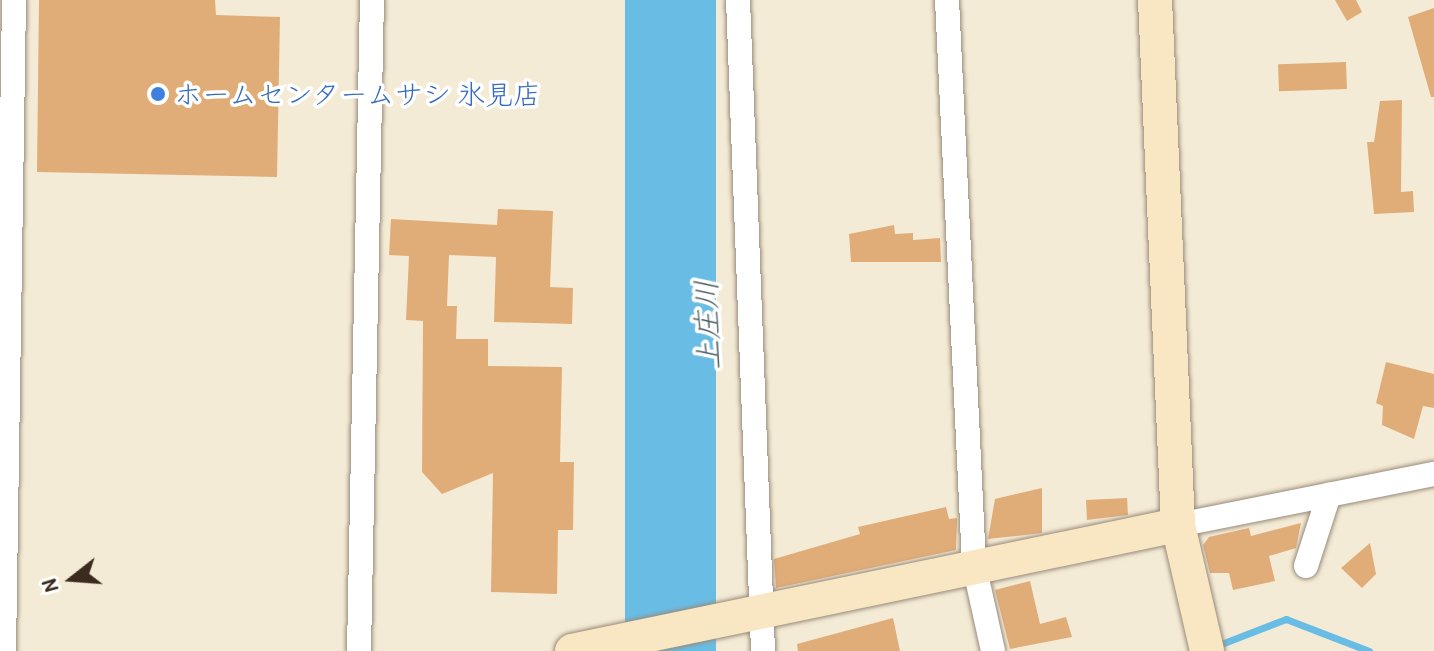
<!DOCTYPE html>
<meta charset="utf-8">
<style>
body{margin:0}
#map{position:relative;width:1434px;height:651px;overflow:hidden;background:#f4ebd6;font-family:"Patrick Hand","Klee One",sans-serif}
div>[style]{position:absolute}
.water>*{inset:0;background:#69bde5;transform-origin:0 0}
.stream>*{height:7px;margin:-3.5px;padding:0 3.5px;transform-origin:3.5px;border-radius:3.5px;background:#69bde5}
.building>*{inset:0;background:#e0ad79;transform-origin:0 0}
.roads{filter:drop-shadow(0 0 2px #988a7a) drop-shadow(0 0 2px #988a7a)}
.street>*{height:24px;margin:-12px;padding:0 12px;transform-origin:12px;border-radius:12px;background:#fff}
.secondary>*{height:34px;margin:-17px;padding:0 17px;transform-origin:17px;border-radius:17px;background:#f9e7c3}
.dots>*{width:22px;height:22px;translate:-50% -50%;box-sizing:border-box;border:4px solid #fff;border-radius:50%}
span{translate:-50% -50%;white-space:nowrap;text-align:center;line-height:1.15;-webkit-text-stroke:7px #fff;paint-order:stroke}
.shop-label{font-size:28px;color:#366cbe}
.left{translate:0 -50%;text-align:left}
.water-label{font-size:30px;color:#4b5d64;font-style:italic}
.north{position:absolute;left:32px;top:539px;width:80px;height:80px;-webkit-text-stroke:6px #fff;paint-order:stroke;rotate:253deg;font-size:22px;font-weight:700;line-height:32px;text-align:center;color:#3b2a1e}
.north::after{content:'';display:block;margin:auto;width:28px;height:36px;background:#3b2a1e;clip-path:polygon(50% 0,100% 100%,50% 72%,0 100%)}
</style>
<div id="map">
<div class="water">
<i style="left:625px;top:0;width:91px;height:651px"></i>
</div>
<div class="stream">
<i style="left:1216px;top:646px;width:75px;rotate:-21.1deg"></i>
<i style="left:1286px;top:619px;width:89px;rotate:21.1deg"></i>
</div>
<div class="building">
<i style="clip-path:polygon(39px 0,215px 0,216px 15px,280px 17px,277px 177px,37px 172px)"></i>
<i style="clip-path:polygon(1335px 0,1356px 0,1362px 12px,1347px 21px)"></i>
<i style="clip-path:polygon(1434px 8px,1434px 97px,1431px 97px,1408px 17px)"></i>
<i style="left:1346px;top:62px;width:27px;height:68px;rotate:88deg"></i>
<i style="clip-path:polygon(1402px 100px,1401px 192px,1413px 191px,1414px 212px,1374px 214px,1367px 142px,1374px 142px,1380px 101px)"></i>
<i style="clip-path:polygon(498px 209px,553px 211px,550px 287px,573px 288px,572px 324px,494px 322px,496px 257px,449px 255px,447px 306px,457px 306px,456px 339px,488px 339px,488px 366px,562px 367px,560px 462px,574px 462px,573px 530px,558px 530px,557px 594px,491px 592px,493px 473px,442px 494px,422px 472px,423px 321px,406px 320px,409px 256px,389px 255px,391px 219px,497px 225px)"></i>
<i style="clip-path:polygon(894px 225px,895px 234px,913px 233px,913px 240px,940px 238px,941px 262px,851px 262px,849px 234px)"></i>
<i style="clip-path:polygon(1386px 362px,1434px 374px,1434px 408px,1423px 406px,1414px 439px,1382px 425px,1383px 406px,1376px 403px)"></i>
<i style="clip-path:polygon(1042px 488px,1042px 533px,988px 539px,995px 499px)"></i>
<i style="clip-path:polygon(1127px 498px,1128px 515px,1087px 520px,1086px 500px)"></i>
<i style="clip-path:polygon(946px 507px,949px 519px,957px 518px,956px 550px,776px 588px,774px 559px,860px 534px,858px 527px)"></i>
<i style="clip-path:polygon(1301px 523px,1296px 548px,1269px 556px,1275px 581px,1233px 590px,1229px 573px,1210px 573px,1203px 545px,1209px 537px,1249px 528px,1251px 536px)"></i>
<i style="clip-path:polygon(1370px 543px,1376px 574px,1362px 588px,1341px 568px)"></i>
<i style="clip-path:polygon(1030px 581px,1040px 624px,1066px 617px,1072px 637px,1010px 649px,995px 590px)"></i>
<i style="clip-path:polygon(893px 618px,900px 651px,798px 651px,797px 644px)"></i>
</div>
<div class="roads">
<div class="street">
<i style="left:738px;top:0;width:651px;rotate:87.8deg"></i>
<i style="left:947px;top:0;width:566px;rotate:87.26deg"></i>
<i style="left:974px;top:565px;width:88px;rotate:77.5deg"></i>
<i style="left:1178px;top:525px;width:261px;rotate:-11.3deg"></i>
<i style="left:1306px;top:566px;width:75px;rotate:-72.1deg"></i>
<i style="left:4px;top:651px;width:651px;rotate:-89.12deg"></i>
<i style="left:359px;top:651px;width:651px;rotate:-88.86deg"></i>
</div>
<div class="secondary">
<i style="left:1155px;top:0;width:526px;rotate:87.49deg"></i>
<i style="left:1178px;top:525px;width:129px;rotate:77deg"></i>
<i style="left:572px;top:651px;width:619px;rotate:-11.75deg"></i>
</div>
</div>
<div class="dots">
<i style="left:158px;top:94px;background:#3f7fe0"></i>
</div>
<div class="shop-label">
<span class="left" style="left:174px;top:94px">ホームセンタームサシ 氷見店</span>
</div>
<div class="water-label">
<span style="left:707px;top:325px;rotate:-92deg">上庄川</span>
</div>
<div class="north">N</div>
</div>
